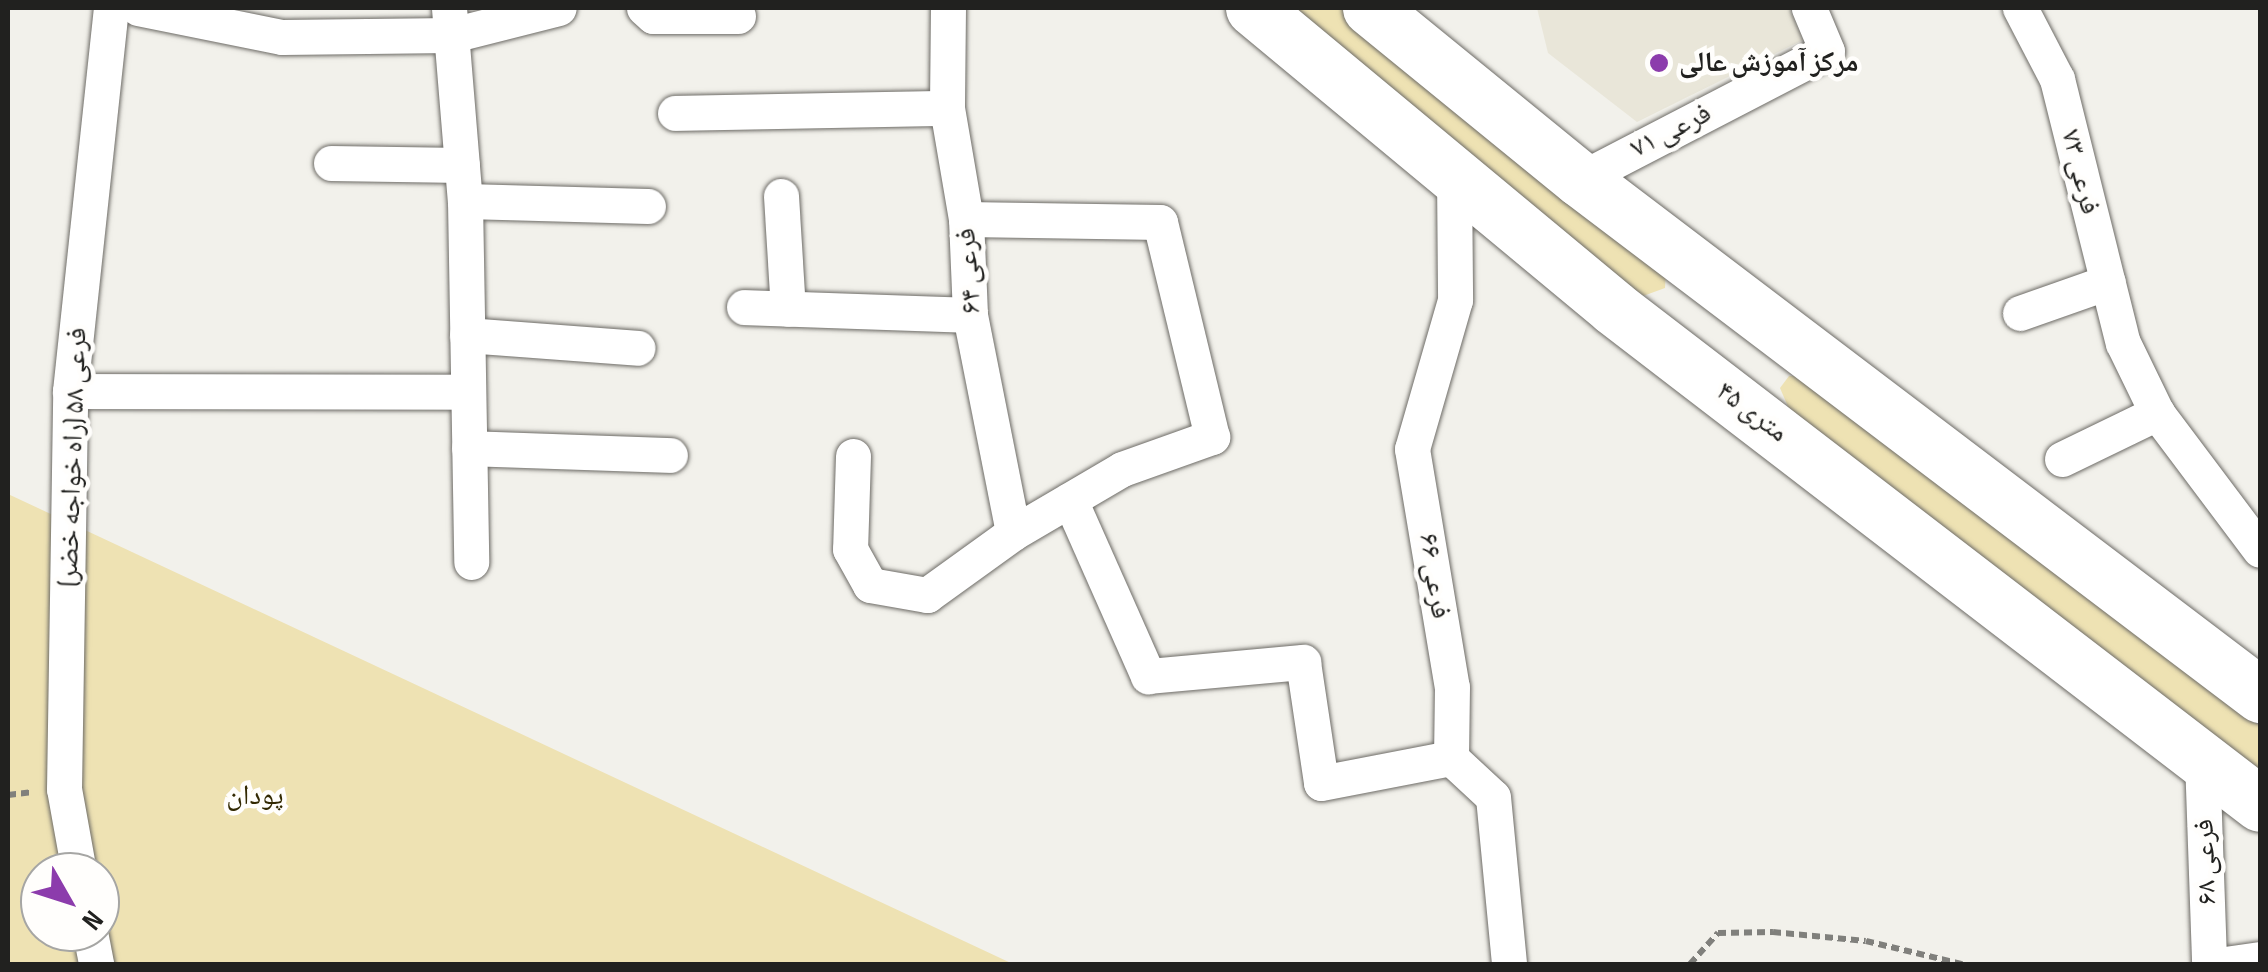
<!DOCTYPE html>
<meta charset="utf-8">
<style>
body{margin:0}
#map{position:relative;width:2268px;height:972px;overflow:hidden;background:#f2f1eb;font-family:"Sofia Sans Condensed","Noto Naskh Arabic",sans-serif}
div>[style]{position:absolute}
.built>*{inset:0;background:#e9e6d9}
.green>*{inset:0;background:#eee2b3}
.path>*{height:6px;margin-top:-3px;transform-origin:0;background:repeating-linear-gradient(90deg,#80807c 0 8px,transparent 0 13px)}
.roads{filter:drop-shadow(0 0 2px #6d6b66) drop-shadow(0 0 2px #6d6b66)}
.street>*{height:35px;margin:-17.5px;padding:0 17.5px;transform-origin:17.5px;border-radius:17.5px;background:#fff}
.primary>*{height:55px;margin:-27.5px;padding:0 27.5px;transform-origin:27.5px;border-radius:27.5px;background:#fff}
.dots>*{width:28px;height:28px;translate:-50% -50%;box-sizing:border-box;border:5px solid #fffefc;border-radius:50%}
span{translate:-50% -50%;white-space:nowrap;text-align:center;line-height:1.15;-webkit-text-stroke:9px #fffefc;paint-order:stroke}
.poi-label{font-size:28px;color:#21211f;font-weight:700}
.left{translate:0 -50%;text-align:left}
.street-label{font-size:28px;color:#21211f}
.park-label{font-size:28px;color:#322902}
.frame{position:absolute;inset:0;border:10px solid #21211f;pointer-events:none}
.north{position:absolute;left:20px;top:852px;width:100px;height:100px;box-sizing:border-box;background:#fffefc;border:2px solid #a6a6a4;border-radius:50%;rotate:129deg;font-size:28px;font-weight:700;line-height:40px;text-align:center;color:#21211f}
.north::after{content:'';display:block;margin:auto;width:35px;height:45px;background:#8c3cac;clip-path:polygon(50% 0,100% 100%,50% 72%,0 100%)}
</style>
<div id="map">
<div class="built">
<i style="clip-path:polygon(1537px 8px,1789px 8px,1803px 40px,1637px 122px,1548px 53px)"></i>
</div>
<div class="green">
<i style="clip-path:polygon(1287px 8px,1340px 8px,1666px 267px,1665px 288px,1643px 296px)"></i>
<i style="clip-path:polygon(1789px 376px,1807px 376px,2260px 726px,2260px 771px,1789px 409px,1780px 388px)"></i>
<i style="clip-path:polygon(evenodd,8px 494px,1013px 964px,8px 964px,8px 494px,40px 872px,100px 872px,100px 932px,40px 932px,40px 872px)"></i>
</div>
<div class="path">
<i style="left:8px;top:795px;width:25px;rotate:-7deg"></i>
<i style="left:1690px;top:964px;width:42px;rotate:-47.9deg"></i>
<i style="left:1718px;top:933px;width:55px;rotate:-1deg"></i>
<i style="left:1773px;top:932px;width:93px;rotate:5.5deg"></i>
<i style="left:1866px;top:941px;width:99px;rotate:13.5deg"></i>
</div>
<div class="roads">
<div class="street">
<i style="left:138px;top:8px;width:147px;rotate:11.4deg"></i>
<i style="left:282px;top:37px;width:170px;rotate:-0.7deg"></i>
<i style="left:452px;top:35px;width:110px;rotate:-14.2deg"></i>
<i style="left:449px;top:8px;width:194px;rotate:85.3deg"></i>
<i style="left:465px;top:201px;width:361px;rotate:89deg"></i>
<i style="left:644px;top:8px;width:12px;rotate:42deg"></i>
<i style="left:653px;top:16px;width:85px"></i>
<i style="left:948px;top:8px;width:100px;rotate:90.6deg"></i>
<i style="left:947px;top:108px;width:113px;rotate:80.3deg"></i>
<i style="left:966px;top:219px;width:96px;rotate:87.6deg"></i>
<i style="left:970px;top:315px;width:222px;rotate:78.8deg"></i>
<i style="left:2020px;top:8px;width:80px;rotate:62.5deg"></i>
<i style="left:2057px;top:79px;width:272px;rotate:76deg"></i>
<i style="left:2123px;top:343px;width:78px;rotate:64.1deg"></i>
<i style="left:2157px;top:413px;width:171px;rotate:53.1deg"></i>
<i style="left:675px;top:113px;width:272px;rotate:-1.1deg"></i>
<i style="left:331px;top:163px;width:131px;rotate:0.9deg"></i>
<i style="left:1454px;top:175px;width:125px;rotate:89.5deg"></i>
<i style="left:1455px;top:300px;width:155px;rotate:106.1deg"></i>
<i style="left:1412px;top:449px;width:241px;rotate:80.5deg"></i>
<i style="left:1452px;top:687px;width:71px;rotate:90.8deg"></i>
<i style="left:1451px;top:758px;width:57px;rotate:42.9deg"></i>
<i style="left:1493px;top:797px;width:168px;rotate:84.5deg"></i>
<i style="left:1580px;top:179px;width:278px;rotate:-27.4deg"></i>
<i style="left:1827px;top:51px;width:47px;rotate:-112.7deg"></i>
<i style="left:781px;top:196px;width:113px;rotate:86.5deg"></i>
<i style="left:465px;top:201px;width:183px;rotate:1.6deg"></i>
<i style="left:744px;top:307px;width:226px;rotate:2deg"></i>
<i style="left:2020px;top:313px;width:93px;rotate:-19.4deg"></i>
<i style="left:467px;top:335px;width:171px;rotate:4.3deg"></i>
<i style="left:70px;top:391px;width:398px;rotate:0.1deg"></i>
<i style="left:469px;top:448px;width:201px;rotate:2deg"></i>
<i style="left:853px;top:456px;width:93px;rotate:91.8deg"></i>
<i style="left:850px;top:549px;width:41px;rotate:60.9deg"></i>
<i style="left:870px;top:585px;width:58px;rotate:10deg"></i>
<i style="left:927px;top:595px;width:106px;rotate:-35.8deg"></i>
<i style="left:1013px;top:533px;width:126px;rotate:-30.4deg"></i>
<i style="left:1122px;top:469px;width:96px;rotate:-19.6deg"></i>
<i style="left:1212px;top:437px;width:221px;rotate:-103.6deg"></i>
<i style="left:1160px;top:222px;width:194px;rotate:-179.1deg"></i>
<i style="left:2062px;top:459px;width:106px;rotate:-25.8deg"></i>
<i style="left:1070px;top:500px;width:193px;rotate:66.1deg"></i>
<i style="left:1148px;top:676px;width:156px;rotate:-5.2deg"></i>
<i style="left:1303px;top:662px;width:122px;rotate:81.5deg"></i>
<i style="left:1321px;top:783px;width:132px;rotate:-10.9deg"></i>
<i style="left:2202px;top:759px;width:205px;rotate:88deg"></i>
<i style="left:79px;top:872px;width:84px;rotate:-100.2deg"></i>
<i style="left:64px;top:789px;width:398px;rotate:-89.1deg"></i>
<i style="left:70px;top:391px;width:385px;rotate:-83.9deg"></i>
<i style="left:90px;top:932px;width:33px;rotate:79deg"></i>
<i style="left:2225px;top:964px;width:35px;rotate:-8deg"></i>
</div>
<div class="primary">
<i style="left:1253px;top:8px;width:469px;rotate:39.7deg"></i>
<i style="left:1614px;top:308px;width:814px;rotate:37.52deg"></i>
<i style="left:1370px;top:8px;width:271px;rotate:39.2deg"></i>
<i style="left:1580px;top:179px;width:854px;rotate:37.19deg"></i>
</div>
</div>
<div class="dots">
<i style="left:1659px;top:63px;background:#8c3cac"></i>
</div>
<div class="poi-label">
<span class="left" style="left:1679px;top:63px">مرکز آموزش عالی</span>
</div>
<div class="street-label">
<span style="left:1671px;top:131px;rotate:-27deg">فرعی ۷۱</span>
<span style="left:2080px;top:172px;rotate:76deg">فرعی ۷۳</span>
<span style="left:969px;top:271px;rotate:-94deg">فرعی ۶۴</span>
<span style="left:1752px;top:412px;rotate:37deg">۴۵ متری</span>
<span style="left:73px;top:457px;rotate:-88deg">فرعی ۵۸ (راه خواجه خضر)</span>
<span style="left:1434px;top:576px;rotate:81deg">فرعی ۶۶</span>
<span style="left:2206px;top:862px;rotate:-92deg">فرعی ۶۸</span>
</div>
<div class="park-label">
<span style="left:255px;top:796px">پودان</span>
</div>
<div class="frame"></div>
<div class="north">N</div>
</div>
